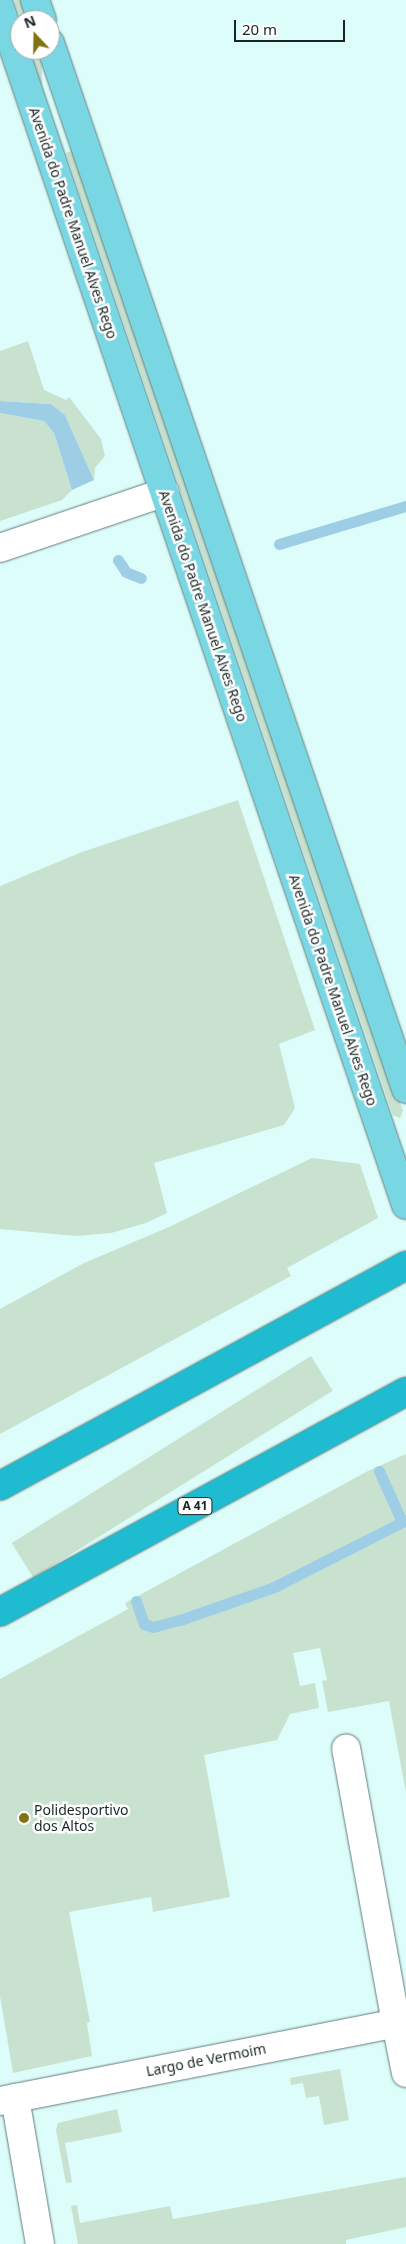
<!DOCTYPE html>
<style>
body{margin:0}
#map{position:relative;width:406px;height:2244px;overflow:hidden;background:#ddfdfa;font-family:"Noto Sans",sans-serif}
div>[style]{position:absolute}
.green>*{inset:0;background:#c8e2cf;transform-origin:0 0}
.water>*{inset:0;background:#9ecee5}
.stream>*{height:11px;margin:-5.5px;padding:0 5.5px;transform-origin:5.5px;border-radius:5.5px;background:#9ecee5}
.roads{filter:drop-shadow(0 0 1px #617d7b) drop-shadow(0 0 1px #617d7b)}
.minor>*{height:28px;margin:-14px;padding:0 14px;transform-origin:14px;border-radius:14px;background:#fff}
.major>*{height:28px;margin:-14px;padding:0 14px;transform-origin:14px;border-radius:14px;background:#79d7e3}
.highway>*{height:28px;margin:-14px;padding:0 14px;transform-origin:14px;border-radius:14px;background:#1fbcd1}
.dots>*{width:14px;height:14px;translate:-50% -50%;box-sizing:border-box;border:2px solid #fff;border-radius:50%}
span{translate:-50% -50%;white-space:nowrap;text-align:center;line-height:1.15;-webkit-text-stroke:5px #fff;paint-order:stroke}
.shield-label span{padding:1px 4px;background:#fff;border:1px solid;border-radius:4px;-webkit-text-stroke-width:0}
.shield-label{font-size:12px;color:#192524;font-weight:700}
.street-label{font-size:14px;color:#192524}
.poi-label{font-size:14px;color:#192524}
.left{translate:0 -50%;text-align:left}
.north{position:absolute;left:10px;top:10px;width:50px;height:50px;box-sizing:border-box;background:#fff;border:1px solid #a3a8a7;border-radius:50%;rotate:339deg;font-size:14px;font-weight:700;line-height:20px;text-align:center;color:#192524}
.north::after{content:'';display:block;margin:auto;width:18px;height:22px;background:#837213;clip-path:polygon(50% 0,100% 100%,50% 72%,0 100%)}
.scale{position:absolute;left:234px;top:20px;width:111px;height:22px;box-sizing:border-box;border:2px solid #192524;border-top:0;padding-left:6px;font-size:15px;line-height:18px;white-space:nowrap;color:#192524;-webkit-text-stroke:4px #fff;paint-order:stroke}
</style>
<div id="map">
<div class="green">
<i style="clip-path:polygon(14px 0,25px 0,32px 20px,21px 20px)"></i>
<i style="left:31px;top:50px;width:11px;height:83px"></i>
<i style="clip-path:polygon(76px 149px,403px 1111px,400px 1118px,393px 1115px,66px 153px)"></i>
<i style="clip-path:polygon(28px 341px,44px 390px,66px 400px,69px 397px,101px 439px,105px 456px,95px 468px,94px 480px,65px 415px,51px 404px,0 401px,0 351px)"></i>
<i style="clip-path:polygon(0 413px,44px 421px,54px 433px,72px 490px,62px 500px,0 521px)"></i>
<i style="clip-path:polygon(238px 800px,315px 1030px,279px 1044px,295px 1108px,284px 1125px,154px 1163px,167px 1213px,146px 1223px,111px 1233px,76px 1236px,0 1229px,0 886px,82px 852px)"></i>
<i style="clip-path:polygon(312px 1158px,360px 1164px,378px 1218px,287px 1268px,291px 1276px,0 1434px,0 1309px,84px 1263px,169px 1227px)"></i>
<i style="left:311px;top:1356px;width:41px;height:353px;rotate:58deg"></i>
<i style="clip-path:polygon(406px 1454px,406px 1793px,389px 1701px,328px 1712px,322px 1681px,327px 1680px,320px 1648px,293px 1653px,300px 1686px,315px 1683px,319px 1708px,290px 1714px,277px 1740px,204px 1755px,230px 1897px,153px 1912px,151px 1897px,69px 1912px,90px 2022px,87px 2023px,92px 2056px,13px 2073px,0 1996px,0 1679px,128px 1609px,125px 1603px,368px 1471px)"></i>
<i style="clip-path:polygon(340px 2069px,349px 2120px,324px 2125px,319px 2096px,306px 2098px,303px 2083px,291px 2085px,290px 2078px)"></i>
<i style="clip-path:polygon(117px 2109px,122px 2132px,65px 2143px,72px 2182px,66px 2183px,56px 2130px,58px 2123px)"></i>
<i style="clip-path:polygon(406px 2177px,406px 2227px,346px 2240px,346px 2244px,78px 2244px,71px 2206px,77px 2205px,80px 2223px,170px 2206px,173px 2219px)"></i>
</div>
<div class="water">
<i style="clip-path:polygon(0 401px,51px 404px,65px 415px,94px 480px,72px 490px,54px 433px,44px 421px,0 413px)"></i>
</div>
<div class="stream">
<i style="left:279px;top:544px;width:133px;rotate:-16.7deg"></i>
<i style="left:118px;top:560px;width:14px;rotate:56deg"></i>
<i style="left:126px;top:572px;width:16px;rotate:22deg"></i>
<i style="left:379px;top:1471px;width:56px;rotate:65.7deg"></i>
<i style="left:136px;top:1601px;width:24px;rotate:71deg"></i>
<i style="left:144px;top:1624px;width:9px;rotate:18deg"></i>
<i style="left:153px;top:1627px;width:28px;rotate:-15deg"></i>
<i style="left:180px;top:1620px;width:100px;rotate:-19.3deg"></i>
<i style="left:274px;top:1587px;width:148px;rotate:-26.9deg"></i>
</div>
<div class="roads">
<div class="minor">
<i style="left:0;top:548px;width:174px;rotate:-18.7deg"></i>
<i style="left:396px;top:2023px;width:51px;rotate:78.7deg"></i>
<i style="left:15px;top:2098px;width:148px;rotate:80.3deg"></i>
<i style="left:0;top:2101px;width:404px;rotate:-11.1deg"></i>
<i style="left:396px;top:2023px;width:279px;rotate:-100.3deg"></i>
</div>
<div class="major">
<i style="left:35px;top:0;width:21px;rotate:71deg"></i>
<i style="left:0;top:8px;width:1264px;rotate:71.26deg"></i>
<i style="left:50px;top:43px;width:1105px;rotate:71.2deg"></i>
</div>
<div class="highway">
<i style="left:0;top:1486px;width:462px;rotate:-28.5deg"></i>
<i style="left:0;top:1612px;width:462px;rotate:-28.5deg"></i>
</div>
</div>
<div class="dots">
<i style="left:24px;top:1818px;background:#837213"></i>
</div>
<div class="shield-label">
<span style="left:195px;top:1506px">A 41</span>
</div>
<div class="street-label">
<span style="left:73px;top:223px;rotate:71deg">Avenida do Padre Manuel Alves Rego</span>
<span style="left:203px;top:606px;rotate:71deg">Avenida do Padre Manuel Alves Rego</span>
<span style="left:333px;top:990px;rotate:71deg">Avenida do Padre Manuel Alves Rego</span>
<span style="left:206px;top:2060px;rotate:-11deg">Largo de Vermoim</span>
</div>
<div class="poi-label">
<span class="left" style="left:34px;top:1818px">Polidesportivo<br>dos Altos</span>
</div>
<div class="north">N</div>
<div class="scale">20 m</div>
</div>
